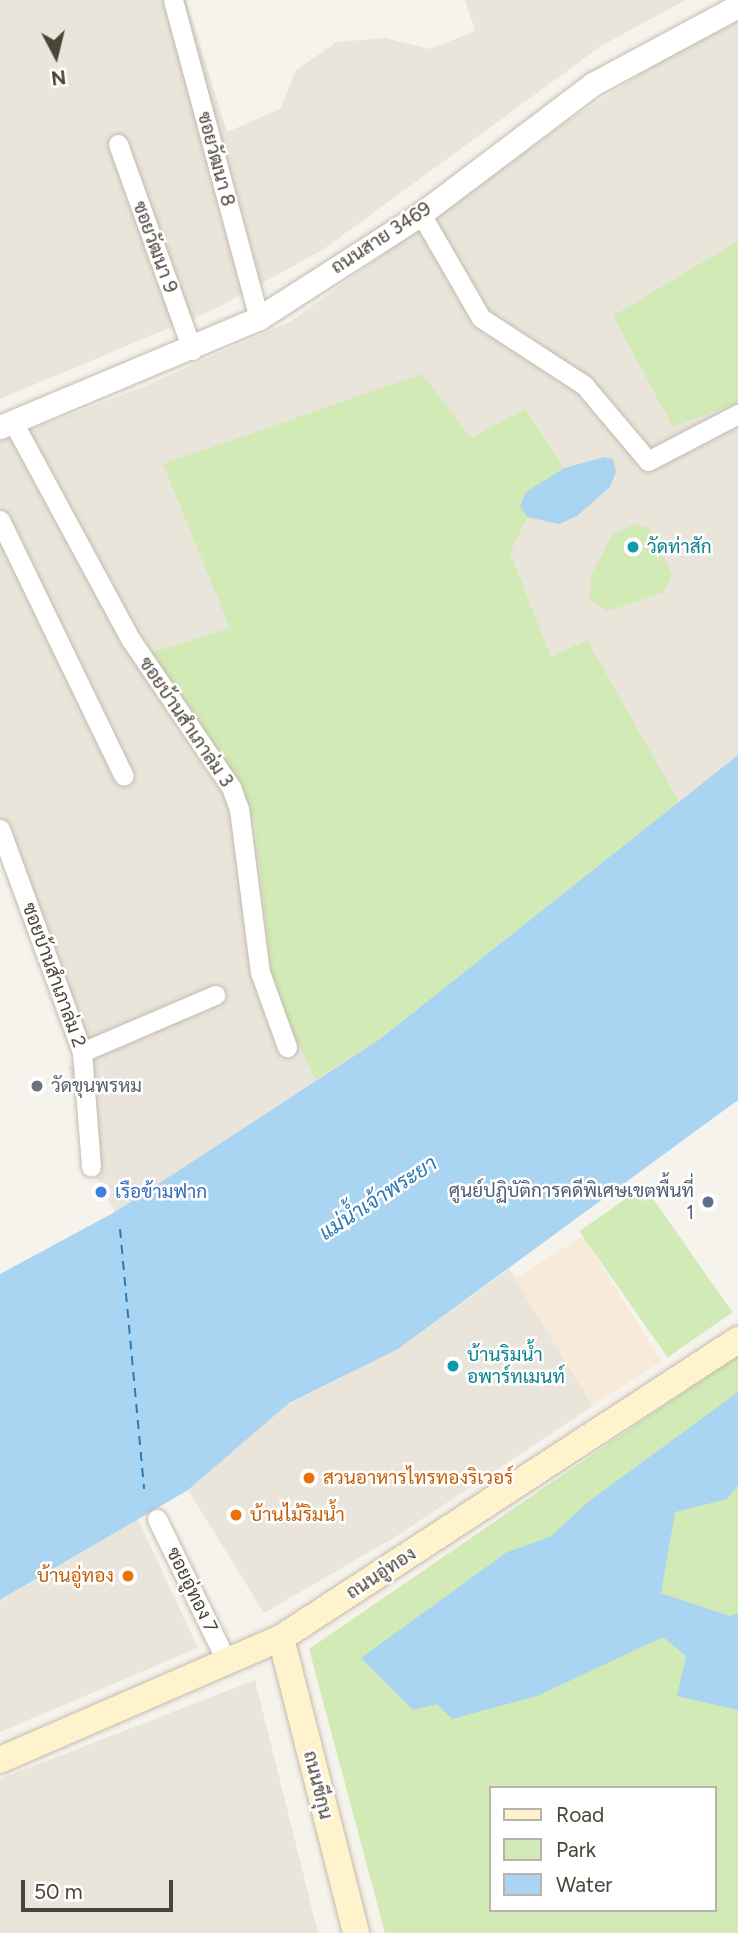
<!DOCTYPE html>
<meta charset="utf-8">
<style>
body{margin:0}
#map{position:relative;width:738px;height:1933px;overflow:hidden;background:#f6f3ec;font-family:Figtree,Sarabun,sans-serif}
div>[style]{position:absolute}
.residential>*{inset:0;background:#eae5da}
.commercial>*{inset:0;background:#f7ead8;transform-origin:0 0}
.green>*{inset:0;background:#d2eab5;transform-origin:0 0}
.water>*{inset:0;background:#a9d4f2}
.ferry>*{height:2px;margin-top:-1px;transform-origin:0;background:repeating-linear-gradient(90deg,#2e7ab2 0 9px,transparent 0 16px)}
.roads{filter:drop-shadow(0 0 2px #c2bbae) drop-shadow(0 0 2px #c2bbae)}
.minor>*{height:19px;margin:-9.5px;padding:0 9.5px;transform-origin:9.5px;border-radius:9.5px;background:#fff}
.tertiary>*{height:23px;margin:-11.5px;padding:0 11.5px;transform-origin:11.5px;border-radius:11.5px;background:#fff}
.secondary>*{height:26px;margin:-13px;padding:0 13px;transform-origin:13px;border-radius:13px;background:#fff3cd}
.dots>*{width:19px;height:19px;translate:-50% -50%;box-sizing:border-box;border:4px solid #fff;border-radius:50%}
span{translate:-50% -50%;white-space:nowrap;text-align:center;line-height:1.15;-webkit-text-stroke:5px #fff;paint-order:stroke}
.street-label{font-size:19px;color:#4b4439}
.culture-label{font-size:19px;color:#0d838f}
.left{translate:0 -50%;text-align:left}
.worship-label{font-size:19px;color:#5b616d}
.service-label{font-size:19px;color:#4e5e75}
.right{translate:-100% -50%;text-align:right}
.shop-label{font-size:19px;color:#366cbe}
.food-label{font-size:19px;color:#c56008}
.water-label{font-size:21px;color:#2e7ab2;font-style:italic}
.legend{position:absolute;left:489px;top:1786px;width:228px;height:126px;box-sizing:border-box;background:#fff;border:2px solid #b7b4b0;margin:0;padding:9px 12px;list-style:none;font-size:21px;color:#4b4439}
.legend li{display:flex;align-items:center;gap:14px;height:35px}
.legend b{width:35px;border:2px solid #b7b4b0}
.north{position:absolute;left:21px;top:21px;width:70px;height:70px;-webkit-text-stroke:5px #fff;paint-order:stroke;rotate:173deg;font-size:19px;font-weight:700;line-height:28px;text-align:center;color:#4b4439}
.north::after{content:'';display:block;margin:auto;width:24px;height:32px;background:#4b4439;clip-path:polygon(50% 0,100% 100%,50% 72%,0 100%)}
.scale{position:absolute;left:21px;top:1880px;width:152px;height:32px;box-sizing:border-box;border:4px solid #4b4439;border-top:0;padding-left:9px;font-size:21px;line-height:24px;white-space:nowrap;color:#4b4439;-webkit-text-stroke:5px #fff;paint-order:stroke}
</style>
<div id="map">
<div class="residential">
<i style="clip-path:polygon(0 0,186px 0,227px 132px,280px 109px,296px 70px,337px 42px,385px 38px,430px 49px,475px 31px,465px 0,686px 0,601px 46px,324px 249px,217px 308px,0 399px)"></i>
<i style="clip-path:polygon(738px 21px,738px 755px,380px 1039px,115px 1212px,93px 1172px,81px 1105px,68px 1067px,90px 1058px,0 824px,0 441px,143px 387px,291px 321px,569px 120px,678px 50px)"></i>
<i style="clip-path:polygon(509px 1269px,593px 1406px,397px 1536px,264px 1613px,188px 1490px,289px 1403px,398px 1349px)"></i>
<i style="clip-path:polygon(138px 1519px,198px 1648px,0 1732px,0 1601px)"></i>
<i style="clip-path:polygon(255px 1680px,318px 1933px,0 1933px,0 1779px)"></i>
</div>
<div class="commercial">
<i style="left:583px;top:1236px;width:148px;height:81px;rotate:58deg"></i>
</div>
<div class="green">
<i style="clip-path:polygon(738px 241px,738px 402px,673px 427px,613px 316px)"></i>
<i style="clip-path:polygon(422px 374px,471px 438px,525px 409px,564px 468px,526px 492px,520px 506px,527px 517px,510px 553px,551px 657px,587px 640px,679px 802px,380px 1039px,315px 1080px,273px 985px,255px 823px,231px 777px,150px 653px,230px 628px,163px 464px)"></i>
<i style="clip-path:polygon(635px 524px,649px 528px,672px 574px,663px 593px,608px 611px,589px 600px,592px 573px,612px 535px)"></i>
<i style="left:644px;top:1186px;width:154px;height:79px;rotate:55deg"></i>
<i style="clip-path:polygon(evenodd,738px 1355px,738px 1933px,385px 1933px,309px 1649px,738px 1355px,491px 1788px,715px 1788px,715px 1910px,491px 1910px,491px 1788px)"></i>
</div>
<div class="water">
<i style="clip-path:polygon(605px 457px,613px 459px,616px 472px,610px 487px,577px 516px,559px 524px,527px 517px,520px 506px,526px 492px,564px 468px)"></i>
<i style="clip-path:polygon(738px 755px,738px 1100px,398px 1349px,289px 1403px,188px 1490px,0 1600px,0 1274px,115px 1212px,380px 1039px)"></i>
<i style="clip-path:polygon(738px 1392px,738px 1485px,727px 1499px,675px 1512px,661px 1593px,730px 1616px,738px 1613px,738px 1710px,677px 1696px,686px 1656px,663px 1637px,537px 1696px,452px 1719px,437px 1704px,413px 1710px,361px 1658px,507px 1552px,550px 1537px,588px 1502px)"></i>
</div>
<div class="ferry">
<i style="left:120px;top:1229px;width:261px;rotate:84.7deg"></i>
</div>
<div class="roads">
<div class="minor">
<i style="left:173px;top:0;width:329px;rotate:74.9deg"></i>
<i style="left:118px;top:144px;width:219px;rotate:70.2deg"></i>
<i style="left:421px;top:214px;width:120px;rotate:60deg"></i>
<i style="left:481px;top:318px;width:123px;rotate:33deg"></i>
<i style="left:584px;top:385px;width:99px;rotate:49.9deg"></i>
<i style="left:648px;top:461px;width:102px;rotate:-27.6deg"></i>
<i style="left:13px;top:422px;width:248px;rotate:61.6deg"></i>
<i style="left:131px;top:640px;width:178px;rotate:55.8deg"></i>
<i style="left:231px;top:787px;width:23px;rotate:70deg"></i>
<i style="left:239px;top:809px;width:164px;rotate:82.7deg"></i>
<i style="left:260px;top:972px;width:80px;rotate:70.2deg"></i>
<i style="left:0;top:520px;width:284px;rotate:64.2deg"></i>
<i style="left:0;top:829px;width:238px;rotate:69.8deg"></i>
<i style="left:82px;top:1052px;width:115px;rotate:85.5deg"></i>
<i style="left:82px;top:1052px;width:145px;rotate:-23.2deg"></i>
<i style="left:157px;top:1519px;width:159px;rotate:63.9deg"></i>
</div>
<div class="tertiary">
<i style="left:0;top:427px;width:281px;rotate:-22.8deg"></i>
<i style="left:259px;top:318px;width:193px;rotate:-32.7deg"></i>
<i style="left:421px;top:214px;width:216px;rotate:-37.1deg"></i>
<i style="left:593px;top:84px;width:165px;rotate:-28.3deg"></i>
</div>
<div class="secondary">
<i style="left:281px;top:1638px;width:304px;rotate:75.7deg"></i>
<i style="left:0;top:1760px;width:306px;rotate:-23.5deg"></i>
<i style="left:281px;top:1638px;width:546px;rotate:-33.11deg"></i>
</div>
</div>
<div class="dots">
<i style="left:633px;top:547px;background:#0f9aa8"></i>
<i style="left:37px;top:1086px;background:#6b7280"></i>
<i style="left:101px;top:1192px;background:#3f7fe0"></i>
<i style="left:708px;top:1202px;background:#5c6f8a"></i>
<i style="left:453px;top:1366px;background:#0f9aa8"></i>
<i style="left:309px;top:1478px;background:#e8710a"></i>
<i style="left:236px;top:1515px;background:#e8710a"></i>
<i style="left:128px;top:1576px;background:#e8710a"></i>
</div>
<div class="street-label">
<span style="left:216px;top:159px;rotate:75deg">ซอยวัฒนา 8</span>
<span style="left:381px;top:238px;rotate:-33deg">ถนนสาย 3469</span>
<span style="left:155px;top:247px;rotate:70deg">ซอยวัฒนา 9</span>
<span style="left:186px;top:722px;rotate:56deg">ซอยบ้านสำเภาล่ม 3</span>
<span style="left:54px;top:975px;rotate:70deg">ซอยบ้านสำเภาล่ม 2</span>
<span style="left:381px;top:1573px;rotate:-33deg">ถนนอู่ทอง</span>
<span style="left:192px;top:1590px;rotate:64deg">ซอยอู่ทอง 7</span>
<span style="left:318px;top:1785px;rotate:76deg">ถนนชีกุน</span>
</div>
<div class="culture-label">
<span class="left" style="left:647px;top:547px">วัดท่าสัก</span>
<span class="left" style="left:467px;top:1366px">บ้านริมน้ำ<br>อพาร์ทเมนท์</span>
</div>
<div class="worship-label">
<span class="left" style="left:51px;top:1086px">วัดขุนพรหม</span>
</div>
<div class="service-label">
<span class="right" style="left:694px;top:1202px">ศูนย์ปฏิบัติการคดีพิเศษเขตพื้นที่<br>1</span>
</div>
<div class="shop-label">
<span class="left" style="left:115px;top:1192px">เรือข้ามฟาก</span>
</div>
<div class="food-label">
<span class="left" style="left:323px;top:1478px">สวนอาหารไทรทองริเวอร์</span>
<span class="left" style="left:250px;top:1515px">บ้านไม้ริมน้ำ</span>
<span class="right" style="left:114px;top:1576px">บ้านอู่ทอง</span>
</div>
<div class="water-label">
<span style="left:378px;top:1198px;rotate:-33deg">แม่น้ำเจ้าพระยา</span>
</div>
<ul class="legend">
<li><b style="height:9px;background:#fff3cd"></b>Road</li>
<li><b style="height:19px;background:#d2eab5"></b>Park</li>
<li><b style="height:19px;background:#a9d4f2"></b>Water</li>
</ul>
<div class="north">N</div>
<div class="scale">50 m</div>
</div>
